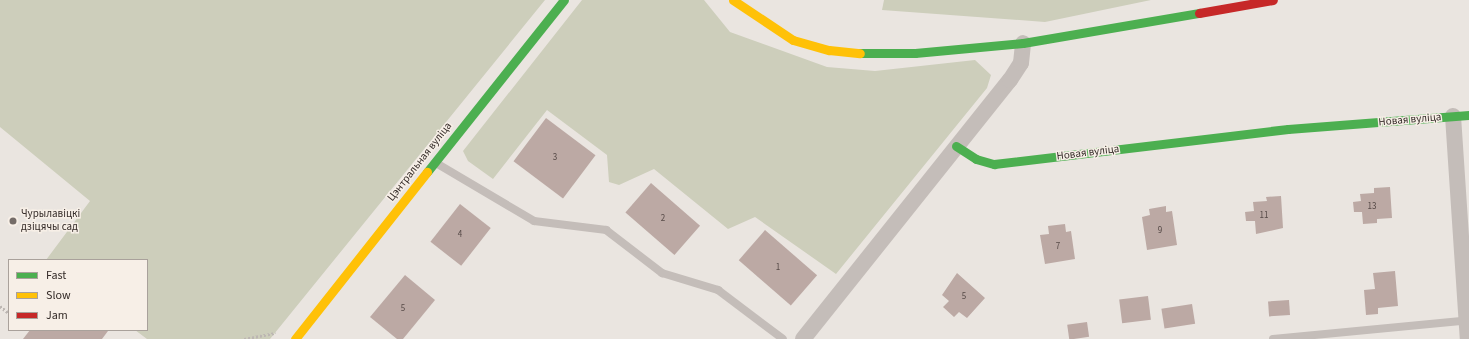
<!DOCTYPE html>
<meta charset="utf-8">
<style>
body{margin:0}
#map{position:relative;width:1469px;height:339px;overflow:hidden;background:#eae5e0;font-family:"Source Sans 3",sans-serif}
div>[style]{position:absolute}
.green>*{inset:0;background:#cdcebb}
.building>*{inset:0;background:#bca9a4;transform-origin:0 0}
.path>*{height:2.5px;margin-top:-1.25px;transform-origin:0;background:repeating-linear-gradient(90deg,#bcb6b2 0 2px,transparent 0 4px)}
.lane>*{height:8px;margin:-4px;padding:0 4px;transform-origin:4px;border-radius:4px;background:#c4bdb9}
.street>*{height:16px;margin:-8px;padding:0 8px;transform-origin:8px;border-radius:8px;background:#c4bdb9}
.fast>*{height:9px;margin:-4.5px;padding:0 4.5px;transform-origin:4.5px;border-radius:4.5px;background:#4caf50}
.slow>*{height:9px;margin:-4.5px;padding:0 4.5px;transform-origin:4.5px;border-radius:4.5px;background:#ffc107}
.jam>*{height:9px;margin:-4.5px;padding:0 4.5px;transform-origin:4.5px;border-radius:4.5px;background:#c62828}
.dots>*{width:11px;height:11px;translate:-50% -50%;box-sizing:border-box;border:2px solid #f7efe7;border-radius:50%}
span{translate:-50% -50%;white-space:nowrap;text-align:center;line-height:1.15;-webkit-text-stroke:3px #f7efe7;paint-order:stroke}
.number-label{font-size:9px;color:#564a47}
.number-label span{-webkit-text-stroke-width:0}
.street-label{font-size:11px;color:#342b28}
.poi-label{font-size:11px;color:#342b28}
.left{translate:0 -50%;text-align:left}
.legend{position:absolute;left:8px;top:259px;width:140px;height:72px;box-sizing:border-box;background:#f7efe7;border:1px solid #a9a19b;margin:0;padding:5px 7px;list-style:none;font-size:12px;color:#342b28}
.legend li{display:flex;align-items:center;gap:8px;height:20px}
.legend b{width:20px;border:1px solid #a9a19b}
</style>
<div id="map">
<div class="green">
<i style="clip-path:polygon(0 0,545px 0,270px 339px,147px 339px,135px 330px,147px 330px,147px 260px,46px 260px,90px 201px,0 127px)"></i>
<i style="clip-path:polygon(582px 0,704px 0,730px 32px,827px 67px,875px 71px,975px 60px,991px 75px,987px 88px,836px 274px,755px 217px,728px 229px,654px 169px,619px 185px,609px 182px,607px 155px,547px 110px,493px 179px,468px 161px,463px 151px)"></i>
<i style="clip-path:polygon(884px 0,1151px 0,1045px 22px,882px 10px)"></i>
</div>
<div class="building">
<i style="left:546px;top:118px;width:62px;height:54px;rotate:37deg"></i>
<i style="left:651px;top:183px;width:65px;height:39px;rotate:41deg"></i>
<i style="clip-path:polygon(1390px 187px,1392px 218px,1377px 219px,1377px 223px,1363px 224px,1362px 212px,1354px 212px,1353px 202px,1361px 201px,1360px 194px,1374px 193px,1374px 188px)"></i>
<i style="clip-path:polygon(1281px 196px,1283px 228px,1256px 234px,1255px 221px,1246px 221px,1245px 212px,1254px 211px,1253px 202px,1267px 201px,1266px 197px)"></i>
<i style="left:460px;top:204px;width:39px;height:48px;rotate:38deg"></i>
<i style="clip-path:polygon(1166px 206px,1166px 212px,1172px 211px,1177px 245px,1147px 250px,1142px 217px,1150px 215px,1149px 209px)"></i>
<i style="clip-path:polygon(1065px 224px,1066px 232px,1071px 231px,1075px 259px,1045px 264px,1040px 235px,1049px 234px,1048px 226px)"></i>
<i style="left:765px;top:230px;width:69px;height:40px;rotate:41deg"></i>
<i style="clip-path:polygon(1395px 271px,1398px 306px,1378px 308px,1378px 314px,1366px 315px,1364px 290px,1375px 289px,1373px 273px)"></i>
<i style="clip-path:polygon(957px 273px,985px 298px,967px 318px,959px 312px,954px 317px,943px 307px,949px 301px,942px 295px)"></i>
<i style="clip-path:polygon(405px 275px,435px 300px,403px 339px,397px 339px,370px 317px)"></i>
<i style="left:1148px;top:296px;width:24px;height:29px;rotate:83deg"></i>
<i style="left:1289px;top:300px;width:15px;height:21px;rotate:86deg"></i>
<i style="left:1192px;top:304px;width:20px;height:31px;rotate:81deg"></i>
<i style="left:1087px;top:322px;width:15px;height:20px;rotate:82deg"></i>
<i style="clip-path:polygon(30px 330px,108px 330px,108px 331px,102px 339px,23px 339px)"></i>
</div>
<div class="path">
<i style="left:0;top:306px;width:11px;rotate:38deg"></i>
<i style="left:244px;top:339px;width:32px;rotate:-11deg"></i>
</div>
<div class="lane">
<i style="left:436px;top:163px;width:114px;rotate:30.6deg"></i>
<i style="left:534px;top:221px;width:73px;rotate:7.1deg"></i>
<i style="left:606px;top:230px;width:71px;rotate:37.5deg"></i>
<i style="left:662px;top:273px;width:59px;rotate:16.9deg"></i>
<i style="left:718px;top:290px;width:81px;rotate:37deg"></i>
<i style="left:1273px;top:339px;width:197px;rotate:-5.5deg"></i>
</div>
<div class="street">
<i style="left:1453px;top:116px;width:224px;rotate:86.2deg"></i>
<i style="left:803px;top:339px;width:332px;rotate:-51.4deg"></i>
<i style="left:1010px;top:80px;width:20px;rotate:-57deg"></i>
<i style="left:1021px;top:63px;width:20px;rotate:-84deg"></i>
</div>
<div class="fast">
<i style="left:860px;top:53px;width:55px"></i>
<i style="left:915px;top:53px;width:108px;rotate:-5.3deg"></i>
<i style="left:1023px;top:43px;width:179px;rotate:-9.7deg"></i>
<i style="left:956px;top:146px;width:24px;rotate:33deg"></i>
<i style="left:976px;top:159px;width:19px;rotate:16deg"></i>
<i style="left:994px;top:164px;width:296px;rotate:-6.8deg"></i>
<i style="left:1288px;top:129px;width:182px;rotate:-4.4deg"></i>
<i style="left:427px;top:172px;width:220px;rotate:-51.5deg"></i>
</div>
<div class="slow">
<i style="left:733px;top:0;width:72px;rotate:33.7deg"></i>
<i style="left:793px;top:40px;width:37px;rotate:16deg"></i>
<i style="left:829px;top:50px;width:31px;rotate:6deg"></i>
<i style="left:295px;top:339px;width:213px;rotate:-51.7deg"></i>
</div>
<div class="jam">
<i style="left:1199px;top:13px;width:75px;rotate:-10deg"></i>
</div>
<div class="dots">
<i style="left:13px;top:221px;background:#746c68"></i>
</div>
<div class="number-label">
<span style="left:555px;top:158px">3</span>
<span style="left:1372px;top:207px">13</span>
<span style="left:1264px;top:216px">11</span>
<span style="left:663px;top:219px">2</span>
<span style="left:1160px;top:231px">9</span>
<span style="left:460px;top:235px">4</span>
<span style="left:1058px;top:247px">7</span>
<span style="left:778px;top:268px">1</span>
<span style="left:964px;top:297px">5</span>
<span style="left:403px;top:309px">5</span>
</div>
<div class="street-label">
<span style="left:1410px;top:120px;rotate:-5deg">Новая вуліца</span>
<span style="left:1088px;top:153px;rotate:-7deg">Новая вуліца</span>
<span style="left:420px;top:162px;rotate:-52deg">Цэнтральная вуліца</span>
</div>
<div class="poi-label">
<span class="left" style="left:21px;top:221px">Чурылавіцкі<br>дзіцячы сад</span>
</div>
<ul class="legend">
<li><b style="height:5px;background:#4caf50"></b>Fast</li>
<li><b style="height:5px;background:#ffc107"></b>Slow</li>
<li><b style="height:5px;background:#c62828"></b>Jam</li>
</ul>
</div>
